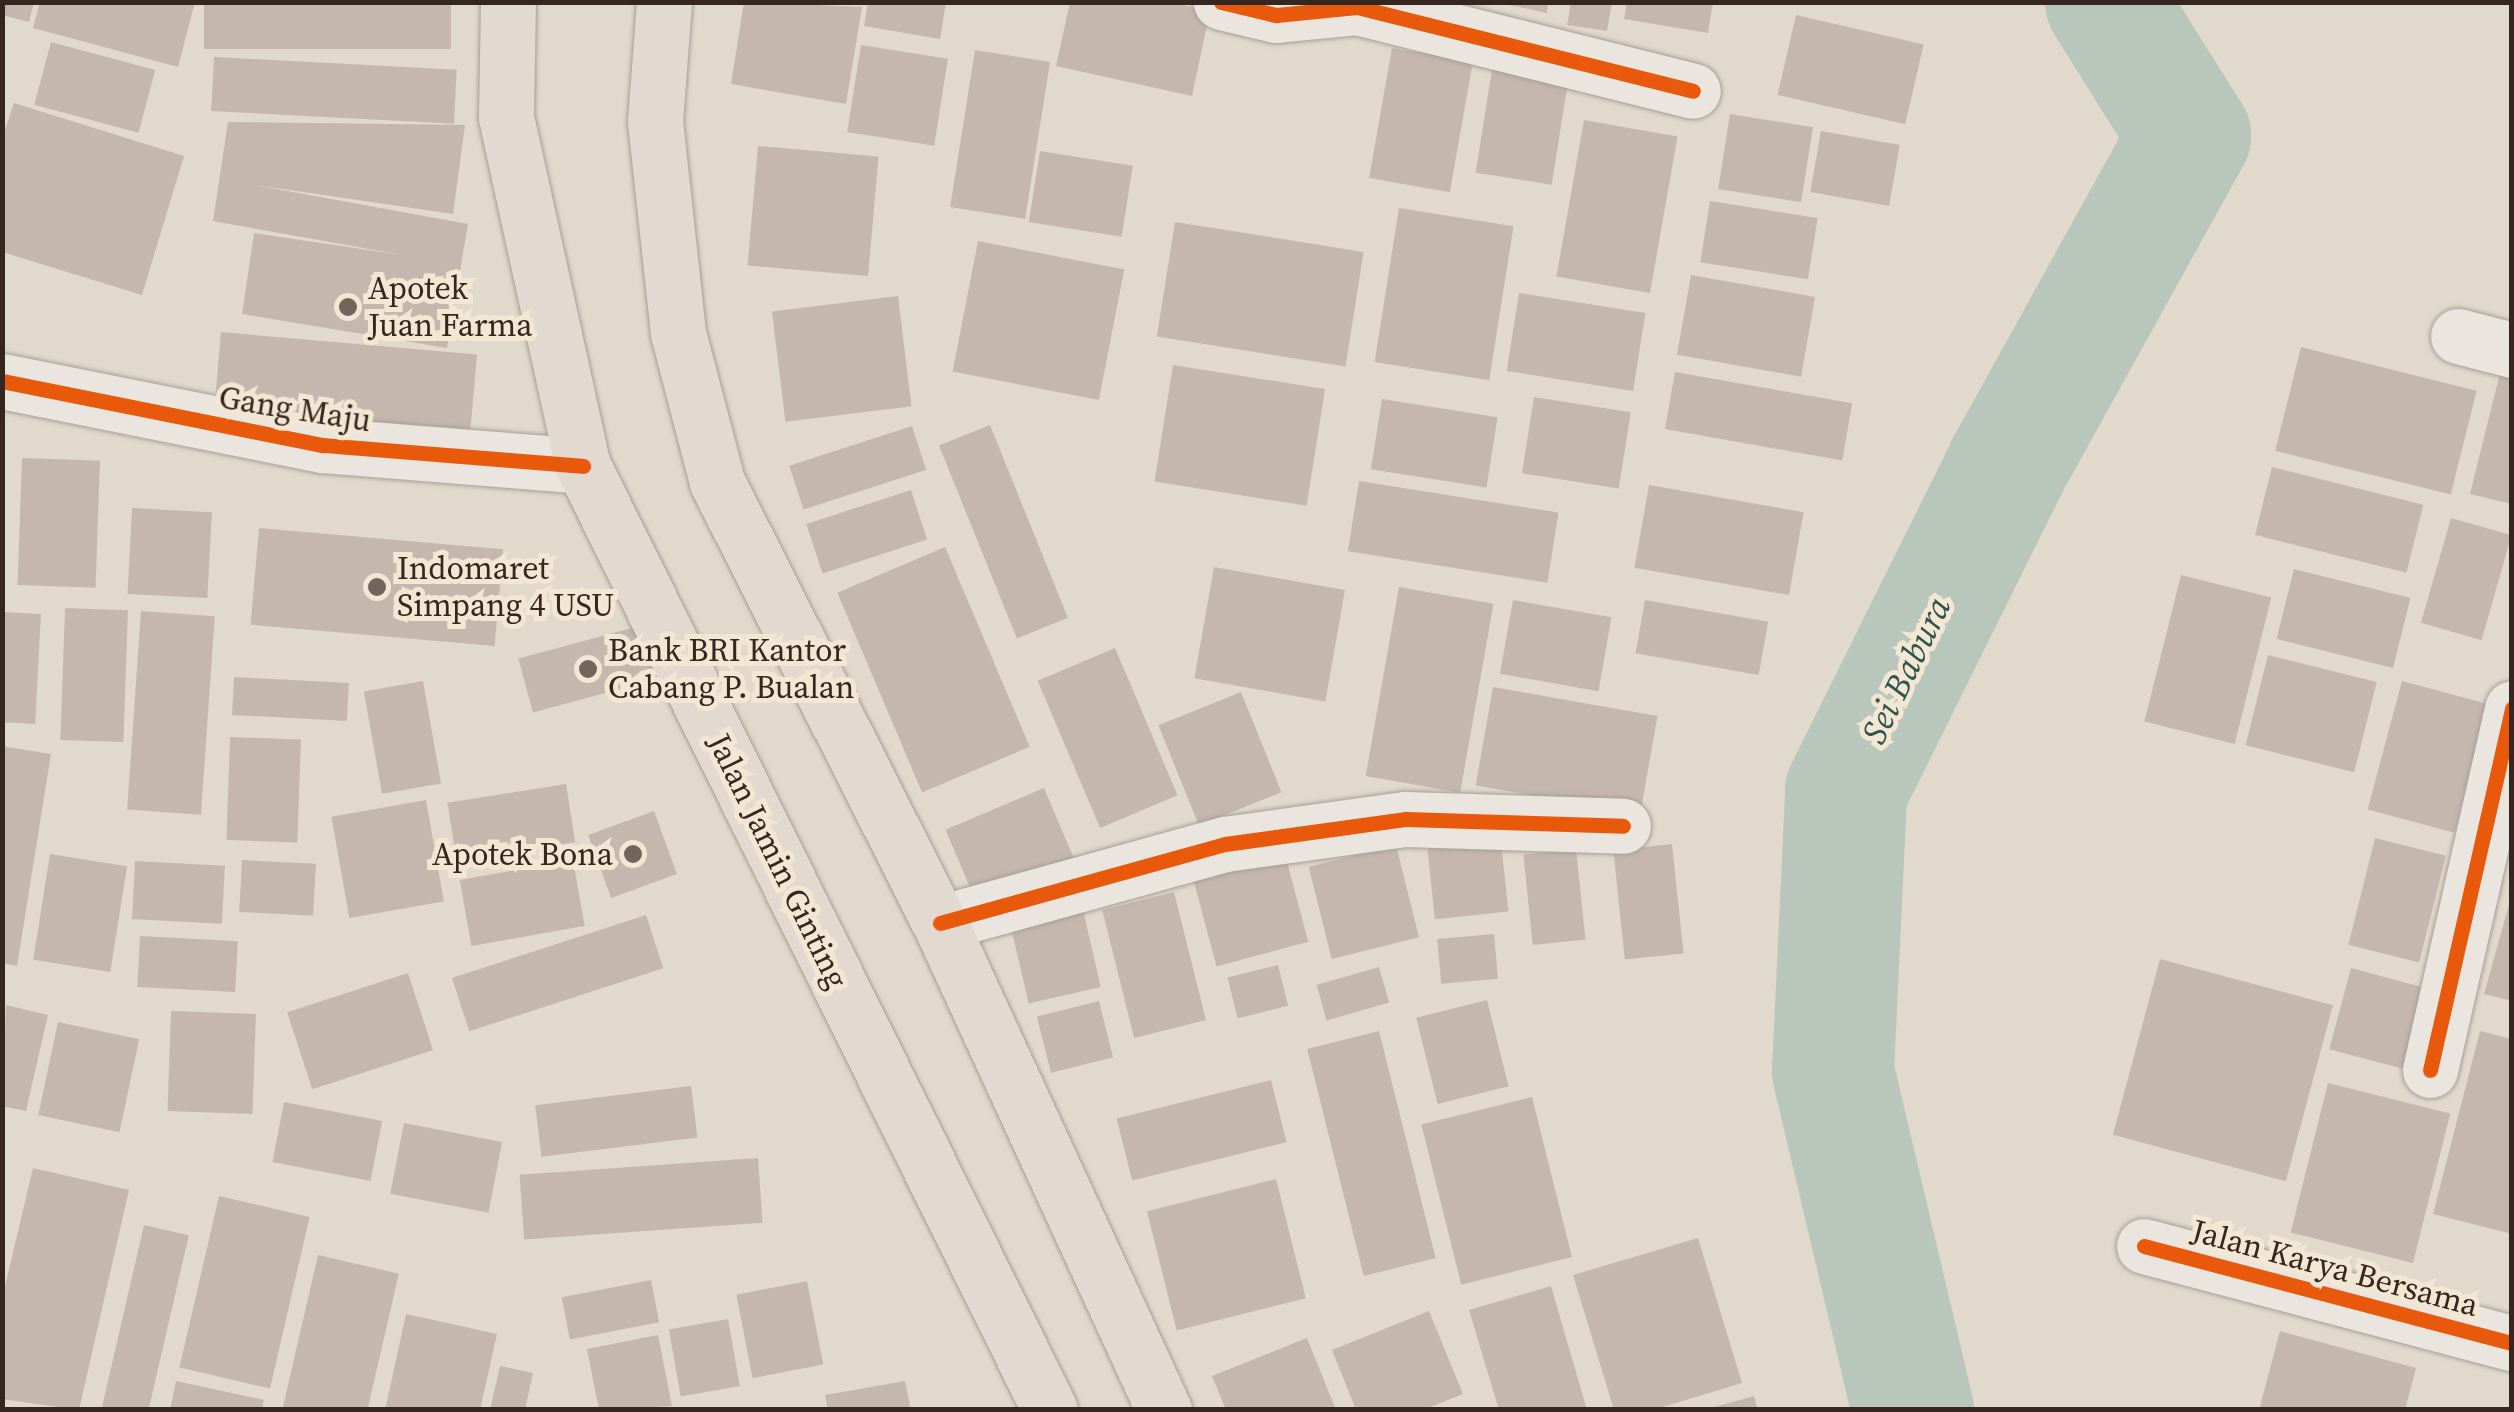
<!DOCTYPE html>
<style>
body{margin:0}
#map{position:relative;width:2514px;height:1412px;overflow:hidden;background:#e2d9cd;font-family:"Source Serif 4",serif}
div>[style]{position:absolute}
.river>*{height:122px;margin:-61px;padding:0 61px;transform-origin:61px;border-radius:61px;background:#b8c6bc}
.building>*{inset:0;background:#c5b7ae;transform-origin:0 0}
.roads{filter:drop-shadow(0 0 2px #a79f96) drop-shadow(0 0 2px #a79f96)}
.minor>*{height:55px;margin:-27.5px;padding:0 27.5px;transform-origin:27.5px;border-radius:27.5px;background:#eae5de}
.primary>*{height:55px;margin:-27.5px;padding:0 27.5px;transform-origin:27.5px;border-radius:27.5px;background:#e2dad0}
.cycleway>*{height:15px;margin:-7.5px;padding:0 7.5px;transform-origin:7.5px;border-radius:7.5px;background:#e8590c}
.dots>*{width:28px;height:28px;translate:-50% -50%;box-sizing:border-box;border:5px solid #f3e6d3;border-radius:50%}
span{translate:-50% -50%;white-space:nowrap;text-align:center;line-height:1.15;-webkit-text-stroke:10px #f3e6d3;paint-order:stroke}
.poi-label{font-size:32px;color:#35271f}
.left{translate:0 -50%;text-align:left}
.right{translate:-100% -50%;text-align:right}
.street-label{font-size:32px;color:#35271f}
.water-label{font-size:35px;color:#2f544d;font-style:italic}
.frame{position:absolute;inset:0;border:5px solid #35271f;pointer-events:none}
</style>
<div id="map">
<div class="river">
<i style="left:1913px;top:1410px;width:348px;rotate:-103.3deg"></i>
<i style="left:1833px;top:1071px;width:280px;rotate:-87.3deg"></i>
<i style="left:1846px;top:791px;width:360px;rotate:-63.6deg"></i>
<i style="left:2006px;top:468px;width:380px;rotate:-61deg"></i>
<i style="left:2190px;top:136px;width:158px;rotate:-122.1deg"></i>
</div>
<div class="building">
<i style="clip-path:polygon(2px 2px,34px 2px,29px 22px,2px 15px)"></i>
<i style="clip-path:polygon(40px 2px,195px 2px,178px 67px,33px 28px)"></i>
<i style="left:204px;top:2px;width:247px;height:47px"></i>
<i style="clip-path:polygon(744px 2px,862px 7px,846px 104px,731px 84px)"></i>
<i style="clip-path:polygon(868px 2px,946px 2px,940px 39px,864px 26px)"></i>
<i style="clip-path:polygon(1070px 2px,1170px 2px,1210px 11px,1192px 96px,1056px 66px)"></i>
<i style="clip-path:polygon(1496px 2px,1548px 2px,1547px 13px)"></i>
<i style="clip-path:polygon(1571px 2px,1612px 2px,1607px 31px,1567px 25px)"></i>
<i style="clip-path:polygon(1627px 2px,1713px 2px,1708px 33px,1624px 19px)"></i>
<i style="left:1796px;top:15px;width:131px;height:82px;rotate:13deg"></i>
<i style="left:51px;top:42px;width:108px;height:65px;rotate:15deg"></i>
<i style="left:861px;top:45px;width:88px;height:88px;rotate:9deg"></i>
<i style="left:1392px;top:48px;width:82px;height:132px;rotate:10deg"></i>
<i style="left:975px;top:50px;width:76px;height:159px;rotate:9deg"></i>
<i style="left:214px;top:57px;width:243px;height:54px;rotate:3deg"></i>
<i style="left:1493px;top:63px;width:77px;height:111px;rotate:9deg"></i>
<i style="clip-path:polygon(14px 103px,184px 156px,142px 295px,2px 252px,2px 139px)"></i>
<i style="left:1730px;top:114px;width:84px;height:76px;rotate:9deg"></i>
<i style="left:1584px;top:120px;width:95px;height:159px;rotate:10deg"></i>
<i style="clip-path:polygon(228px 122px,465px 125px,453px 214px,255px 185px,468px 224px,447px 348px,242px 314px,254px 233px,402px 255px,213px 221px)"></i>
<i style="left:1821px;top:131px;width:80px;height:62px;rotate:10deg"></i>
<i style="left:758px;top:146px;width:121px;height:120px;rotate:5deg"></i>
<i style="left:1040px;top:151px;width:94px;height:72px;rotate:9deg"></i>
<i style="left:1710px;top:201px;width:109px;height:62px;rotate:9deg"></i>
<i style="left:1399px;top:208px;width:116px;height:156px;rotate:9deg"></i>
<i style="left:1175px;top:222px;width:191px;height:116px;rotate:9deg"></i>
<i style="left:978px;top:241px;width:149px;height:133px;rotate:11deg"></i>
<i style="left:1691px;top:275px;width:126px;height:81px;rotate:10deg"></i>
<i style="left:1519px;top:293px;width:128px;height:79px;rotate:9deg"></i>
<i style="left:898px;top:296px;width:111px;height:127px;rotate:83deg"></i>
<i style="left:221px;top:332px;width:257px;height:80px;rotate:5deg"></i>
<i style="left:2301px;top:347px;width:181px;height:107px;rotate:14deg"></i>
<i style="left:1173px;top:365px;width:154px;height:118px;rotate:9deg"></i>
<i style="clip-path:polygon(2501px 369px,2512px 372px,2512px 504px,2470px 494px)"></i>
<i style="left:1675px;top:372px;width:180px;height:58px;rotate:10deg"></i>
<i style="left:1534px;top:397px;width:98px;height:77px;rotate:9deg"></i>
<i style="left:1382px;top:399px;width:117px;height:71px;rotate:9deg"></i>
<i style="left:990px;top:425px;width:208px;height:55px;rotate:68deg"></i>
<i style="left:912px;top:426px;width:46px;height:129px;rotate:72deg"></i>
<i style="left:22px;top:458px;width:78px;height:127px;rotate:2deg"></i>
<i style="left:2272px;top:467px;width:156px;height:70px;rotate:14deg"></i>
<i style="left:1359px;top:481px;width:202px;height:71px;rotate:9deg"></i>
<i style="left:1649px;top:485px;width:157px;height:84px;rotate:10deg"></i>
<i style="left:911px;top:490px;width:52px;height:110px;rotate:72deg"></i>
<i style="left:132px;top:508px;width:80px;height:86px;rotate:3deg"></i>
<i style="left:2451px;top:518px;width:63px;height:109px;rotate:16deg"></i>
<i style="left:259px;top:528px;width:245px;height:97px;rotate:5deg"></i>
<i style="left:945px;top:547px;width:217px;height:117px;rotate:67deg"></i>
<i style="left:1214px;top:567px;width:133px;height:113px;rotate:10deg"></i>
<i style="left:2294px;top:569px;width:120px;height:72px;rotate:14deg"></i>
<i style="left:2181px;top:575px;width:93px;height:151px;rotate:14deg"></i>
<i style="left:1399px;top:587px;width:96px;height:192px;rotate:10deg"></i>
<i style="left:1513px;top:600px;width:100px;height:75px;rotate:10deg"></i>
<i style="left:1645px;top:600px;width:125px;height:54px;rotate:10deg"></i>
<i style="left:65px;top:608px;width:63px;height:132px;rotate:2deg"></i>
<i style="left:141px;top:611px;width:74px;height:199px;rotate:4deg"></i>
<i style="left:2px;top:612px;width:39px;height:110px;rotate:3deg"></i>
<i style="left:643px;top:625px;width:56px;height:129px;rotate:75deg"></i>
<i style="left:1115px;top:648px;width:160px;height:84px;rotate:67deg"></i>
<i style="left:2268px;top:655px;width:112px;height:93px;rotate:14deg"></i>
<i style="left:234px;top:677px;width:115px;height:38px;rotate:3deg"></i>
<i style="left:423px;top:681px;width:104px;height:60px;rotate:80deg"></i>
<i style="left:2402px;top:681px;width:90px;height:133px;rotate:15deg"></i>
<i style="left:1493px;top:687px;width:167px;height:100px;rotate:10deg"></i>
<i style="left:1241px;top:692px;width:108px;height:89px;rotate:68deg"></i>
<i style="left:230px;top:737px;width:71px;height:103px;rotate:2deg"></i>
<i style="clip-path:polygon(2px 746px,51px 754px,17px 966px,2px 963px)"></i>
<i style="left:566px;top:784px;width:59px;height:120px;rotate:81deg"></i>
<i style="left:1044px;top:788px;width:82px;height:107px;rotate:67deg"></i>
<i style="left:426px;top:800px;width:103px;height:96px;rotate:80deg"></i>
<i style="left:654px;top:811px;width:67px;height:70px;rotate:70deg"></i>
<i style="left:2375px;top:838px;width:73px;height:110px;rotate:14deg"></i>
<i style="left:1501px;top:841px;width:71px;height:74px;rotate:84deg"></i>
<i style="left:1672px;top:844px;width:110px;height:59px;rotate:84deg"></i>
<i style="left:1396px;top:845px;width:95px;height:90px;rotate:76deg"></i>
<i style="left:1576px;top:849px;width:91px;height:53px;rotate:84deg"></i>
<i style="left:1284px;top:851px;width:94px;height:95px;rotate:75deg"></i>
<i style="left:50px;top:854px;width:78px;height:107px;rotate:9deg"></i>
<i style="left:242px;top:860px;width:74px;height:52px;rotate:3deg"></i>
<i style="left:573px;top:860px;width:67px;height:115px;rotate:80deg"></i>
<i style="left:135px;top:861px;width:90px;height:58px;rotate:3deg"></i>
<i style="left:1174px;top:892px;width:132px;height:74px;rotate:76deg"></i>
<i style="clip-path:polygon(2512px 894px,2512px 1001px,2484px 994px)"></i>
<i style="left:1083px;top:910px;width:79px;height:74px;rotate:77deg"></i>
<i style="left:646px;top:915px;width:56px;height:204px;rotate:72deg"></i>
<i style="left:1494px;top:934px;width:45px;height:57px;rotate:85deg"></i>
<i style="left:140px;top:936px;width:98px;height:51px;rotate:3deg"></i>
<i style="left:2160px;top:959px;width:179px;height:182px;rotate:15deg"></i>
<i style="left:1278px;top:965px;width:42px;height:52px;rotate:76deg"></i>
<i style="left:1379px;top:967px;width:37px;height:65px;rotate:74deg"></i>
<i style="left:2351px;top:968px;width:83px;height:84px;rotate:15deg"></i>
<i style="left:408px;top:973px;width:81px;height:127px;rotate:72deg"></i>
<i style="left:1487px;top:1000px;width:89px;height:73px;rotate:76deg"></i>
<i style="left:1099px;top:1001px;width:58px;height:64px;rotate:76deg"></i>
<i style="clip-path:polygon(6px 1005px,48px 1015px,26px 1111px,2px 1106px)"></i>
<i style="left:171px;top:1011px;width:85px;height:100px;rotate:2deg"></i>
<i style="left:58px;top:1022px;width:83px;height:95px;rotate:12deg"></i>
<i style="left:1379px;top:1031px;width:234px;height:74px;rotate:76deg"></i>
<i style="clip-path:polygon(2480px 1031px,2512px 1039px,2512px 1234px,2433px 1214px)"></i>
<i style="left:1271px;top:1080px;width:64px;height:159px;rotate:76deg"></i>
<i style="left:2328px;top:1083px;width:126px;height:154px;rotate:14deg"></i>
<i style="left:691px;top:1086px;width:52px;height:157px;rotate:83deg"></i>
<i style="left:1532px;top:1097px;width:165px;height:114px;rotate:76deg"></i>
<i style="left:284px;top:1102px;width:100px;height:61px;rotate:11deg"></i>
<i style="left:404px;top:1123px;width:100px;height:72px;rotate:11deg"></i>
<i style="left:758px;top:1158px;width:65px;height:239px;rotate:86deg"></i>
<i style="clip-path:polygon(33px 1168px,129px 1190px,79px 1410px,2px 1399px,2px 1299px)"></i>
<i style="left:1276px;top:1179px;width:123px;height:133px;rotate:76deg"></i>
<i style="left:219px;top:1196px;width:93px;height:176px;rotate:13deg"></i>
<i style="left:144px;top:1225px;width:46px;height:190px;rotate:13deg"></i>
<i style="clip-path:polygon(1698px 1238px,1742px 1383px,1653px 1410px,1614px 1410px,1573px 1275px)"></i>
<i style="left:318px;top:1255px;width:83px;height:159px;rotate:13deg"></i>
<i style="left:651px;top:1280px;width:43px;height:91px;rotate:79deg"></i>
<i style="left:807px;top:1281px;width:85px;height:72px;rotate:79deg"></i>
<i style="clip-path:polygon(1551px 1286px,1587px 1410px,1499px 1410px,1469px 1310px)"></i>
<i style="clip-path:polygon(1429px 1311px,1463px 1394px,1423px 1410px,1356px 1410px,1332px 1350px)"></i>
<i style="clip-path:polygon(406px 1314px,497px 1334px,480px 1410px,385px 1410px)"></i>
<i style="left:728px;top:1319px;width:68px;height:60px;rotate:80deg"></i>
<i style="clip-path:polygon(2280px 1331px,2416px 1368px,2405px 1410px,2259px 1410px)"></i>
<i style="clip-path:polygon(658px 1335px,672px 1406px,599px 1410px,587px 1349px)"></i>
<i style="clip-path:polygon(1307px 1338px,1336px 1410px,1226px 1410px,1212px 1376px)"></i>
<i style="clip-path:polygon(500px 1366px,533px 1373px,525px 1410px,490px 1410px)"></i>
<i style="clip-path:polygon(176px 1381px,264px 1400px,262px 1410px,170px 1410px)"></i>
<i style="clip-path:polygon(905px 1381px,911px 1410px,828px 1410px,825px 1395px)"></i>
<i style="clip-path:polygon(1754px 1396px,1758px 1410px,1711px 1410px,1711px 1408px)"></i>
</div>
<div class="roads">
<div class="minor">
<i style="left:1221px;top:2px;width:57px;rotate:13.3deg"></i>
<i style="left:1276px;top:15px;width:81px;rotate:-5.6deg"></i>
<i style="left:1357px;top:7px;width:346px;rotate:14deg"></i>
<i style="left:2458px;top:336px;width:56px;rotate:14.5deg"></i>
<i style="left:2px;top:381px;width:327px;rotate:11.3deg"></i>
<i style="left:323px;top:445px;width:261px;rotate:4.6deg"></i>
<i style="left:940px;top:923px;width:296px;rotate:-15.5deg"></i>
<i style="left:1225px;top:844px;width:183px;rotate:-7.9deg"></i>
<i style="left:1406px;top:819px;width:217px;rotate:1.8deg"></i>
<i style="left:2430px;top:1070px;width:371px;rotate:-77.2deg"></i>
<i style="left:2144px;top:1246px;width:381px;rotate:14.8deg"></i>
</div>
<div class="primary">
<i style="left:508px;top:2px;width:115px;rotate:91deg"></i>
<i style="left:506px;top:117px;width:357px;rotate:77.6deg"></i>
<i style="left:583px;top:466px;width:1053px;rotate:63.68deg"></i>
<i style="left:664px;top:2px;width:119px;rotate:94.3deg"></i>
<i style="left:655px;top:121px;width:213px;rotate:83.8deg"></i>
<i style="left:678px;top:333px;width:154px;rotate:75.3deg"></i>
<i style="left:717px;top:482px;width:494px;rotate:63.2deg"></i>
<i style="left:940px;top:923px;width:536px;rotate:65.3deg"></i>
</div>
</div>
<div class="cycleway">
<i style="left:1221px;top:2px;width:57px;rotate:13.3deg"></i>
<i style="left:1276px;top:15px;width:81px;rotate:-5.6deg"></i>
<i style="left:1357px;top:7px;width:346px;rotate:14deg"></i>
<i style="left:2px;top:381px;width:327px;rotate:11.3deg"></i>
<i style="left:323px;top:445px;width:261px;rotate:4.6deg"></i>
<i style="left:940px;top:923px;width:296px;rotate:-15.5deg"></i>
<i style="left:1225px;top:844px;width:183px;rotate:-7.9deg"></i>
<i style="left:1406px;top:819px;width:217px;rotate:1.8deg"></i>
<i style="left:2430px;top:1070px;width:371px;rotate:-77.2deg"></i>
<i style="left:2144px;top:1246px;width:381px;rotate:14.8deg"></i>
</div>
<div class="dots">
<i style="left:348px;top:307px;background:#72655c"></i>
<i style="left:377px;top:587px;background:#72655c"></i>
<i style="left:588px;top:669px;background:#72655c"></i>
<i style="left:633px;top:854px;background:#72655c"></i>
</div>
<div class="poi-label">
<span class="left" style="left:368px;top:307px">Apotek<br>Juan Farma</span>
<span class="left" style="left:397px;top:587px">Indomaret<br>Simpang 4 USU</span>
<span class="left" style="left:608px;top:669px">Bank BRI Kantor<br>Cabang P. Bualan</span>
<span class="right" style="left:613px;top:854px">Apotek Bona</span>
</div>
<div class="street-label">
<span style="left:295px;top:409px;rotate:9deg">Gang Maju</span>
<span style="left:778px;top:861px;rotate:64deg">Jalan Jamin Ginting</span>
<span style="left:2335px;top:1268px;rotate:15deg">Jalan Karya Bersama</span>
</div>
<div class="water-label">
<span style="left:1906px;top:670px;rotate:-64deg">Sei Babura</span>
</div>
<div class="frame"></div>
</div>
